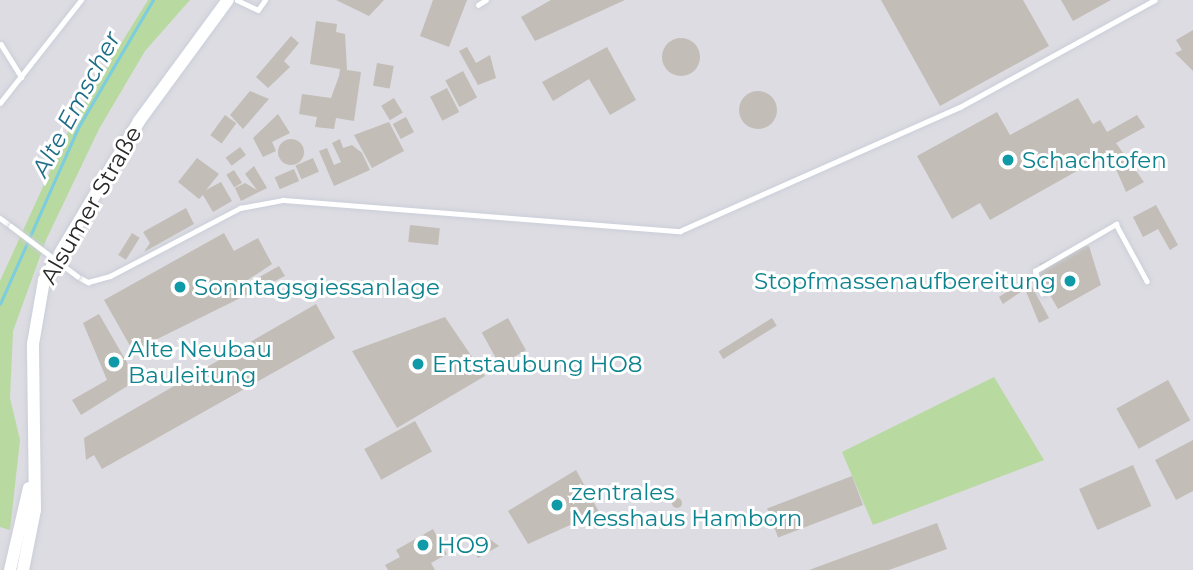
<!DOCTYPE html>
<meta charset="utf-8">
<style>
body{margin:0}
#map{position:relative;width:1193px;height:570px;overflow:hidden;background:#e9e2dc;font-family:Montserrat,sans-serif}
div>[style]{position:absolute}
.industrial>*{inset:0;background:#dddce2;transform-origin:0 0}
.green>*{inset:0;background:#b8d99f}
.stream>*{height:2.5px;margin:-1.25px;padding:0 1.25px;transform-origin:1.25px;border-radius:1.25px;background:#7bcddf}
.building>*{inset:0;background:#c2bdb7;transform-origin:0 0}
.round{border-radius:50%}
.roads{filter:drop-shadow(0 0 2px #caced9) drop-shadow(0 0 2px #caced9)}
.lane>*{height:4.5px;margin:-2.25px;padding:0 2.25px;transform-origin:2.25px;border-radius:2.25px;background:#fff}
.secondary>*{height:12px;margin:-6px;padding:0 6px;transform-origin:6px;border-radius:6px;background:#fff}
.bridges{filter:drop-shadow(0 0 2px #caced9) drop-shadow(0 0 2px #caced9)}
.lane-bridge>*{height:4.5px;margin:-2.25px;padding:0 2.25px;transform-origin:2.25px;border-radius:2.25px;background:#fff}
.dots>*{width:19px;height:19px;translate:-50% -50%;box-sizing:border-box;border:4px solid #fff;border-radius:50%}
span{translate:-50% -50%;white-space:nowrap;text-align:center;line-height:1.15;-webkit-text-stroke:6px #fff;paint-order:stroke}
.culture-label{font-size:23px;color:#0d838f}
.left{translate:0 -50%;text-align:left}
.right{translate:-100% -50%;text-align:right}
.street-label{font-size:23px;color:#282828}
.water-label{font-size:24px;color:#1e6d87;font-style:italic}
</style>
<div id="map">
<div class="industrial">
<i style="left:0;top:0;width:1193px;height:570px"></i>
</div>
<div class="green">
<i style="clip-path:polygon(148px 0,190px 0,145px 51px,99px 129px,46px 240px,13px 331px,10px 398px,20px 440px,10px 530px,0 527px,0 281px,73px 121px)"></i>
<i style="clip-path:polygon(994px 377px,1044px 460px,873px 525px,842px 452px)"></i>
</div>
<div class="stream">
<i style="left:0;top:304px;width:195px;rotate:-66.1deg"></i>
<i style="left:79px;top:126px;width:146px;rotate:-59.6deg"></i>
</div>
<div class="building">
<i style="clip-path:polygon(336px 0,384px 0,369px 16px)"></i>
<i style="clip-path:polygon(433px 0,467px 0,449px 47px,420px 36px)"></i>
<i style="clip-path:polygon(551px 0,625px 0,535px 41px,521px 17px)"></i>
<i style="clip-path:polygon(881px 0,1023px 0,1049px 46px,940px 106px)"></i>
<i style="clip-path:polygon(1061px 0,1111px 0,1073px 21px)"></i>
<i style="clip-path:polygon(316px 21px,337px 24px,336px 32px,345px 34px,347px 70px,361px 72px,354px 121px,336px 118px,334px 129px,315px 127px,317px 117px,299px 114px,302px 94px,331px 98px,339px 76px,340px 69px,310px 64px)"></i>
<i style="clip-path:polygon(1193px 30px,1193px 71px,1175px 53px,1182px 50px,1176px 40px)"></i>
<i style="clip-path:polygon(291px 36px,299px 43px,284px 61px,290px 67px,268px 88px,256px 77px)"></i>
<i class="round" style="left:662px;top:38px;width:38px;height:38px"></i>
<i style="clip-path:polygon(467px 47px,476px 63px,490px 55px,496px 78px,478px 85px,459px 51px)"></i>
<i style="clip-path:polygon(607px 47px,636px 100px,610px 115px,589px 79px,553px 101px,542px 82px)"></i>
<i style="left:377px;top:63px;width:17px;height:23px;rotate:10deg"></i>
<i style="left:463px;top:71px;width:30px;height:20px;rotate:62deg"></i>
<i style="left:447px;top:88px;width:27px;height:19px;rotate:63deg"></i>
<i style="clip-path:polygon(250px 91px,269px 99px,243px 129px,230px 115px)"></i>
<i class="round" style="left:739px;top:91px;width:38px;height:38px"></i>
<i style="left:394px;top:98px;width:17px;height:15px;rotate:59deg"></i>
<i style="clip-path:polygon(1078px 98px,1093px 124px,1100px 120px,1107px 132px,1137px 115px,1145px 127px,1116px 143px,1144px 182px,1126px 192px,1109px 153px,990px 220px,980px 203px,952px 219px,917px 156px,997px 112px,1010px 135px)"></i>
<i style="clip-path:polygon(278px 114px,290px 133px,272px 142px,276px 151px,263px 157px,253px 138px)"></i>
<i style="left:225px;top:115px;width:14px;height:25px;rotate:36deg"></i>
<i style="left:406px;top:117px;width:17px;height:15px;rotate:62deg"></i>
<i style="clip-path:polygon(389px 122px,404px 151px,372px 168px,354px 135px)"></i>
<i class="round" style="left:278px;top:139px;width:26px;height:26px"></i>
<i style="clip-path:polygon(340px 139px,343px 148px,352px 145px,362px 153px,370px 170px,334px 186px,319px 151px,327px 148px,334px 165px,341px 162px,332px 143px)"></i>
<i style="left:240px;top:147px;width:10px;height:18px;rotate:53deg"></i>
<i style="clip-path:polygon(197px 158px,219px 174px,206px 190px,221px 182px,232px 201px,213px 212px,203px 195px,199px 199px,178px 182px)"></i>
<i style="left:313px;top:158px;width:15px;height:19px;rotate:67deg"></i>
<i style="clip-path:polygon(254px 166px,267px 188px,241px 201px,235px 188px,245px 183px,257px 190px,245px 174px)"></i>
<i style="left:294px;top:169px;width:13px;height:21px;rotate:67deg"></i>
<i style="left:234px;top:170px;width:15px;height:9px;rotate:58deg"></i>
<i style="clip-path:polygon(1156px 205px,1178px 245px,1170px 250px,1158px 229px,1143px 237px,1133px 217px)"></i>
<i style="clip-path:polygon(186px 208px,194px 224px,144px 252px,150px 243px,143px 232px)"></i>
<i style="left:410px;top:225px;width:30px;height:17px;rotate:6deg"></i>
<i style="left:132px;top:233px;width:9px;height:26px;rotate:32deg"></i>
<i style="clip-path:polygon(224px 233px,234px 251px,258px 238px,272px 264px,216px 301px,279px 266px,285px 276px,133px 351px,104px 300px)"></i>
<i style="clip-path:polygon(1080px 246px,1089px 246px,1101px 285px,1058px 309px,1040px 278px,1030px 283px,1049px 318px,1039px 323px,1025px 289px,1003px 304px,999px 297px,1042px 269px,1039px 264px)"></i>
<i style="clip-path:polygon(316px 304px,335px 338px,102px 469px,94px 455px,86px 460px,84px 438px)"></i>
<i style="clip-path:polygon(99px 314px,137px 380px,81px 415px,72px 400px,107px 380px,83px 323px)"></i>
<i style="clip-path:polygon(445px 317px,485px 376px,397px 428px,352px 351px)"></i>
<i style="left:508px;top:318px;width:37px;height:30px;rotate:61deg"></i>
<i style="left:772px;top:318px;width:9px;height:63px;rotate:58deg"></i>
<i style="left:1168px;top:380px;width:46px;height:59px;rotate:61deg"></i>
<i style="left:415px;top:421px;width:35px;height:58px;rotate:61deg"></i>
<i style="clip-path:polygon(1193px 440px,1193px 491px,1176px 500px,1155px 460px)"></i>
<i style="left:1133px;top:465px;width:45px;height:59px;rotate:66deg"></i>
<i style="clip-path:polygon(576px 470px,599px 512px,528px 544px,508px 511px)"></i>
<i style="left:852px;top:476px;width:31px;height:91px;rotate:69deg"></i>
<i class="round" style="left:672px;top:498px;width:10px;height:10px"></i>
<i style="clip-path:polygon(937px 523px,947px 549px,889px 570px,809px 570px)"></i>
<i style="clip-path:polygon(433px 529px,447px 554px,431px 563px,435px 570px,388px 570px,385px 565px,400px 557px,396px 550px)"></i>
<i style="clip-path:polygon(484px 535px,499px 546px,478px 558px,469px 543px)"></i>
</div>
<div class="roads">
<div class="lane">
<i style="left:237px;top:0;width:23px;rotate:25deg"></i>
<i style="left:258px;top:10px;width:12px;rotate:-55deg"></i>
<i style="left:478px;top:5px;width:9px;rotate:-32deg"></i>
<i style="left:1px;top:44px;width:39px;rotate:58deg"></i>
<i style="left:0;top:103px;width:131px;rotate:-51.8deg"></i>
<i style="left:0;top:218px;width:14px;rotate:36deg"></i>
<i style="left:77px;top:276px;width:13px;rotate:29deg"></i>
<i style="left:88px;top:282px;width:23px;rotate:-15deg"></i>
<i style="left:110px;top:276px;width:147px;rotate:-27.6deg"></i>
<i style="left:240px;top:208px;width:44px;rotate:-10.5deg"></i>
<i style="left:283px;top:200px;width:398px;rotate:4.5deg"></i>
<i style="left:680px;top:231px;width:306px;rotate:-23.9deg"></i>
<i style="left:960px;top:107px;width:222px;rotate:-28.8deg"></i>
<i style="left:1042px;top:294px;width:24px;rotate:-107deg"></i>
<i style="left:1035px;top:271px;width:94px;rotate:-30.1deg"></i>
<i style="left:1116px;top:224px;width:65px;rotate:61.5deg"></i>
</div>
<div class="secondary">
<i style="left:10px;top:570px;width:84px;rotate:-77deg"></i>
<i style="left:23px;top:570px;width:61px;rotate:-78.7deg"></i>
<i style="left:35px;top:510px;width:166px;rotate:-90.7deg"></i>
<i style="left:33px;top:344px;width:65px;rotate:-80.2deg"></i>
<i style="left:44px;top:280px;width:185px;rotate:-59.1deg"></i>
<i style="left:139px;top:121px;width:150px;rotate:-53.7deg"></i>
</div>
</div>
<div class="bridges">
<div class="lane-bridge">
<i style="left:11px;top:226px;width:83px;rotate:37.1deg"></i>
</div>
</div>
<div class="dots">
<i style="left:1008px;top:160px;background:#0f9aa8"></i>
<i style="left:1070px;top:281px;background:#0f9aa8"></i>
<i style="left:180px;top:287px;background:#0f9aa8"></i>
<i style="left:114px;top:362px;background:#0f9aa8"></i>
<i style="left:418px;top:364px;background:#0f9aa8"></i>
<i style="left:557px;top:505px;background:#0f9aa8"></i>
<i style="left:423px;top:545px;background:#0f9aa8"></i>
</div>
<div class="culture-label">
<span class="left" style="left:1022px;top:160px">Schachtofen</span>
<span class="right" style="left:1056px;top:281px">Stopfmassenaufbereitung</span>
<span class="left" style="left:194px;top:287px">Sonntagsgiessanlage</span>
<span class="left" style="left:128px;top:362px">Alte Neubau<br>Bauleitung</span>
<span class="left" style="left:432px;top:364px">Entstaubung HO8</span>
<span class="left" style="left:571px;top:505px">zentrales<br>Messhaus Hamborn</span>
<span class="left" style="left:437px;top:545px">HO9</span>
</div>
<div class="street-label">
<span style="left:91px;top:205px;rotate:-60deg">Alsumer Straße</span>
</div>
<div class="water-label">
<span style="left:76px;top:104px;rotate:-62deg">Alte Emscher</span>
</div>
</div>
